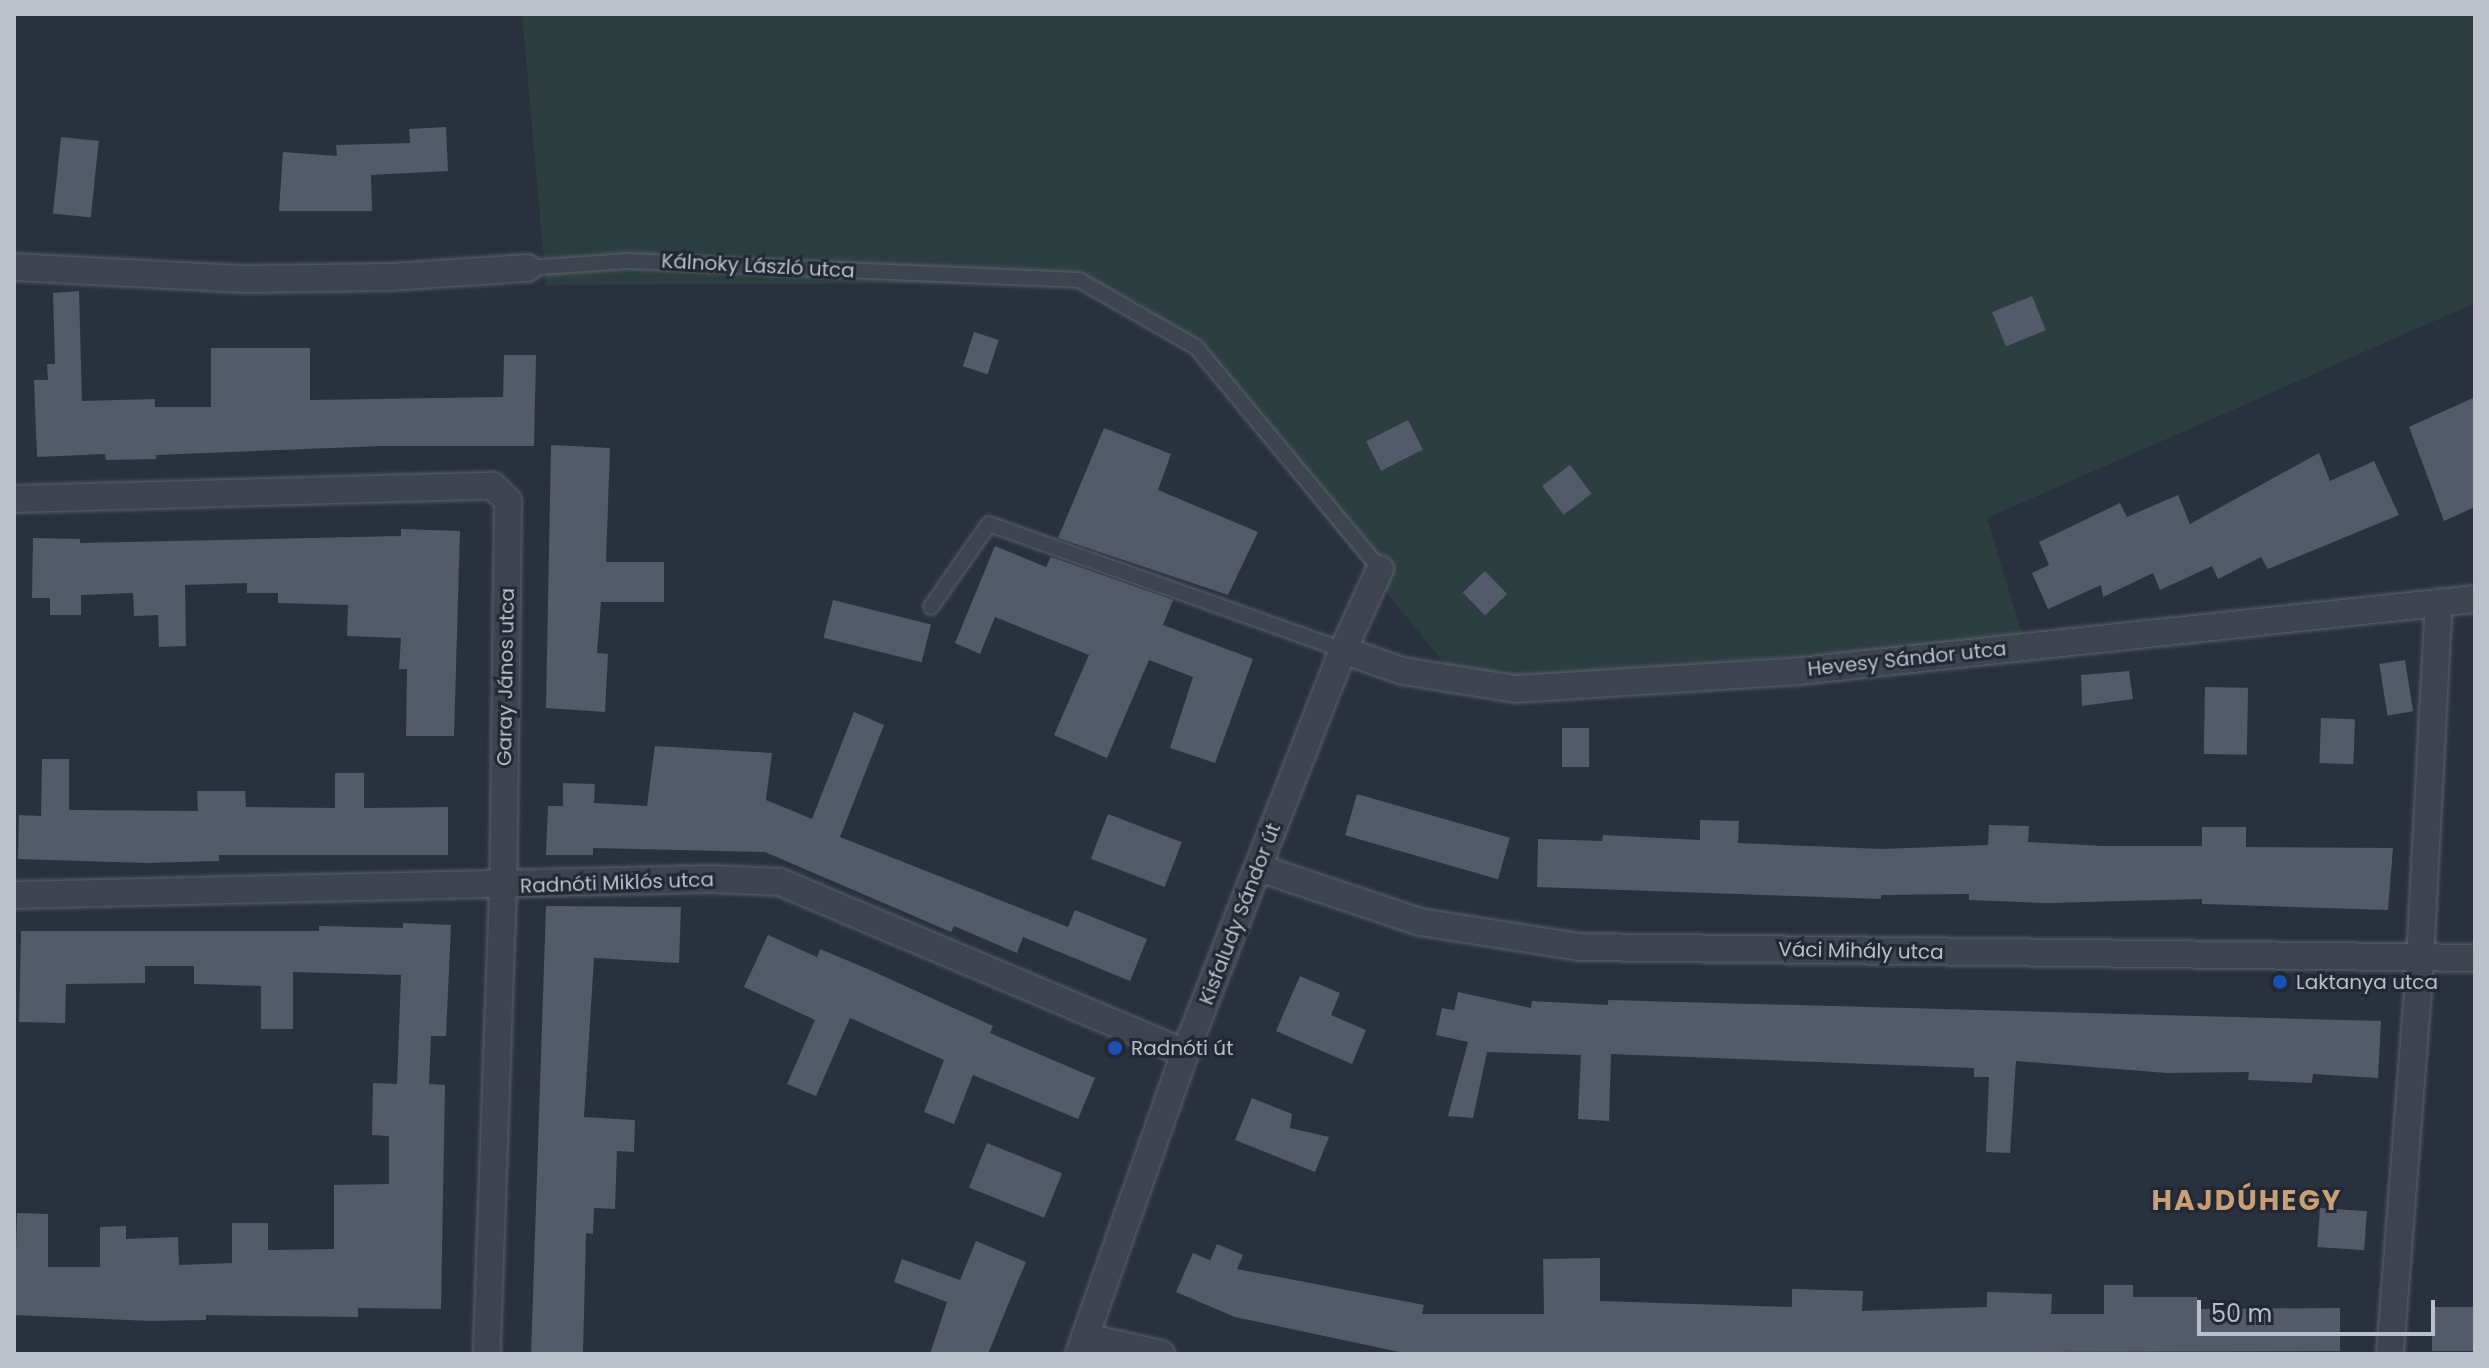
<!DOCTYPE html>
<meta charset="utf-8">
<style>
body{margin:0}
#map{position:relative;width:2489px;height:1368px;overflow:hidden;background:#29313e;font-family:Poppins,sans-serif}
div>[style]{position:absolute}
.green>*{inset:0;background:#2c3e40}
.building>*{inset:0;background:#535a69;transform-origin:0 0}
.roads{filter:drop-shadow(0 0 2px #5b616c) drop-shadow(0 0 2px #5b616c)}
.lane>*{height:14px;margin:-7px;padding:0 7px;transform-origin:7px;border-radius:7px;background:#3d434f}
.street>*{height:26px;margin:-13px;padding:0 13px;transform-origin:13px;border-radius:13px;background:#3d434f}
.dots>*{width:22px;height:22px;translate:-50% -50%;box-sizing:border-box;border:4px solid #222834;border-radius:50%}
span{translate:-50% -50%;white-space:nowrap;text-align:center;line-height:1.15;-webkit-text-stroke:6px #222834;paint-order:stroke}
.street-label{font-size:20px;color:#babfc9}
.poi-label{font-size:20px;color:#babfc9}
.left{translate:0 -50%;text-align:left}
.district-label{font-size:28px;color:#c99f75;font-weight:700;letter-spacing:2px}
.frame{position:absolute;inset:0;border:16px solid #babfc9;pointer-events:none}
.scale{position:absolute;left:2197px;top:1300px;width:238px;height:36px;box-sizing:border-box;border:4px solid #babfc9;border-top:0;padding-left:10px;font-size:24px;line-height:28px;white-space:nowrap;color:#babfc9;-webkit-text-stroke:6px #222834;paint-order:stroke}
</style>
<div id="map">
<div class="green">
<i style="clip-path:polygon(522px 14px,2475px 14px,2475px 303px,1987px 518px,2023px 638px,1460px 683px,1178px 335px,1136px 301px,1072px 283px,546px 285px)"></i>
</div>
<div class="building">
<i style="clip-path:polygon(446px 127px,448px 171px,371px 175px,372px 211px,279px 211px,283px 152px,337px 156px,336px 145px,410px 143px,409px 129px)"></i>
<i style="left:61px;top:137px;width:38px;height:77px;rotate:6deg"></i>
<i style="clip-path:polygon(79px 291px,82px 401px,155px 399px,155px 407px,211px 407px,211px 348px,310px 348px,310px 400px,503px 397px,504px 355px,536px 355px,534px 446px,382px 446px,156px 455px,156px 459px,106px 460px,105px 454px,37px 457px,34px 380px,48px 380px,47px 364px,55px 364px,53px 293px)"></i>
<i style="left:2032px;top:296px;width:37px;height:43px;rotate:68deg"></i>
<i style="left:974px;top:332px;width:26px;height:36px;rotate:18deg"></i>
<i style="clip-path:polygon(2475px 397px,2475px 507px,2444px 521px,2409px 427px)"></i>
<i style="left:1408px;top:420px;width:33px;height:47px;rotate:63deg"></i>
<i style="clip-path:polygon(1104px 428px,1171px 454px,1158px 490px,1258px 532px,1228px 595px,1058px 538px)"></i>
<i style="clip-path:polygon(551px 445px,610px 448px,606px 562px,664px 562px,664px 602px,601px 602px,597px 653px,608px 654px,605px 712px,546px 708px)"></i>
<i style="clip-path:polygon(2319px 453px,2330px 481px,2374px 461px,2399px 515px,2268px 569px,2261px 557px,2218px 579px,2212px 566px,2160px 590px,2153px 573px,2103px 597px,2101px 585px,2048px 609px,2032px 573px,2049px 565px,2039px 542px,2120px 503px,2127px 517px,2178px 495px,2190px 524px)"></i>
<i style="left:1570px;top:465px;width:36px;height:35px;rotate:53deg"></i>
<i style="clip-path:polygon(401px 529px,460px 531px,454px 736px,406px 736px,407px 669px,399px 669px,401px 638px,347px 636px,348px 605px,278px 603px,278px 593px,247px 593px,247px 583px,185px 585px,186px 646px,159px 647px,158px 615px,134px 616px,133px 593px,81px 595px,81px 615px,50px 615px,50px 598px,32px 598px,33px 538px,80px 539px,80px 543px,401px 536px)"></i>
<i style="clip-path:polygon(995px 546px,1046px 567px,1051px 557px,1173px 600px,1163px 625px,1253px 659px,1215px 763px,1170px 748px,1193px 677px,1149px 660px,1107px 758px,1054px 735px,1089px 655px,995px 617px,980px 654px,955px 643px)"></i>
<i style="left:1485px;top:571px;width:32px;height:31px;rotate:46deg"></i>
<i style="left:833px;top:600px;width:101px;height:39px;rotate:14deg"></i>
<i style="left:2405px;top:660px;width:52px;height:26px;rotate:81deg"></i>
<i style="clip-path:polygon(2129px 671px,2133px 699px,2082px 706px,2081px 675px)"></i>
<i style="left:2205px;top:687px;width:43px;height:67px;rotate:1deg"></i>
<i style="clip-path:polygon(854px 712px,884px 725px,840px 837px,1068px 927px,1075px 910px,1147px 939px,1130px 981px,1023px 937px,1017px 953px,954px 926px,951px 932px,765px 852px,593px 848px,593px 855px,546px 855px,548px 806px,563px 806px,563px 783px,595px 784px,594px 803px,647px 806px,655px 746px,772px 753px,766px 800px,812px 819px)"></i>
<i style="left:2321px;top:718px;width:34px;height:45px;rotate:2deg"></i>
<i style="left:1562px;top:728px;width:27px;height:39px"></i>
<i style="clip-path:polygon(42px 759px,69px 759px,69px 810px,198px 811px,197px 791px,245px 791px,246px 807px,335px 808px,335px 773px,364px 773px,364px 808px,448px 807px,448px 855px,219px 855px,219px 861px,145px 863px,18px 859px,19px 815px,41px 816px)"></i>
<i style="left:1357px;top:794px;width:159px;height:43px;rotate:16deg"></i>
<i style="left:1108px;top:814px;width:79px;height:48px;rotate:21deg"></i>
<i style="clip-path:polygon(1700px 820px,1739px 821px,1738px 843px,1882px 849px,1988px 845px,1989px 825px,2029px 826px,2028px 842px,2103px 846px,2202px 846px,2202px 827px,2246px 827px,2246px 847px,2393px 848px,2388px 910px,2202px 904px,2202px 899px,2047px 903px,1969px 900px,1969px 894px,1881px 895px,1881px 899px,1537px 887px,1538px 839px,1602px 841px,1603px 835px,1700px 840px)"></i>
<i style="clip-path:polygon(546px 906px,681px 907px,679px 963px,594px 958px,584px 1117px,635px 1120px,634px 1152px,617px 1151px,615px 1209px,594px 1208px,593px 1234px,586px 1233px,583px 1354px,531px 1354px)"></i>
<i style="clip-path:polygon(403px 923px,451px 925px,446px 1036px,431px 1036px,429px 1084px,445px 1085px,441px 1309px,358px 1308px,358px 1317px,206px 1315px,206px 1320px,150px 1321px,14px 1315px,17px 1213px,48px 1214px,48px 1267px,100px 1267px,100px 1227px,126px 1226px,126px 1239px,178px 1237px,179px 1265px,232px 1263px,232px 1223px,268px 1223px,268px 1250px,334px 1249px,334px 1185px,389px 1184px,389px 1136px,372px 1135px,373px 1083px,397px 1084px,401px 975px,293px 972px,293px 1029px,261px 1029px,261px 986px,194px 984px,194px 966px,145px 966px,145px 983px,66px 984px,65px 1023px,19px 1022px,21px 931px,319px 931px,319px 926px,403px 928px)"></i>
<i style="clip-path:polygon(768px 935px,817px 957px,820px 949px,870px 970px,993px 1026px,990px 1033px,1095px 1078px,1078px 1119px,973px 1075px,954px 1124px,924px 1112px,944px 1060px,850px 1018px,816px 1096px,787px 1084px,815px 1020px,744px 987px)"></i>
<i style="clip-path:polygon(1300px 976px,1340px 993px,1331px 1015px,1366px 1030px,1352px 1064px,1276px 1031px)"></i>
<i style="clip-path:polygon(1458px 992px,1531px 1008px,1532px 1001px,1608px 1005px,1608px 1000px,2381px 1021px,2378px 1078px,2313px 1074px,2312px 1083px,2248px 1080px,2249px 1072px,2167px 1073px,2016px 1061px,2010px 1153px,1986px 1152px,1989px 1077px,1974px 1077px,1974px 1068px,1611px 1054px,1609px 1121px,1578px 1119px,1581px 1055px,1487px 1052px,1473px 1118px,1448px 1116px,1468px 1042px,1436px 1035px,1442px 1008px,1454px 1010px)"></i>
<i style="clip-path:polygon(1252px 1098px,1292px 1114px,1290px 1128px,1329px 1137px,1315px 1172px,1235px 1140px)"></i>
<i style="left:987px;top:1143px;width:81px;height:48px;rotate:22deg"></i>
<i style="left:2320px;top:1208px;width:47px;height:39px;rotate:4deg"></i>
<i style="clip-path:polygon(976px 1241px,1026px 1262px,1005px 1312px,988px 1354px,930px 1354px,947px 1302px,894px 1282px,902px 1259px,960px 1280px)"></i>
<i style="clip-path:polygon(1217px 1244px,1243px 1255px,1237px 1269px,1424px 1305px,1422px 1314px,1544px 1314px,1543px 1259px,1600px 1258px,1600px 1301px,1792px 1307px,1792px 1289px,1863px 1291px,1862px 1311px,1987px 1307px,1987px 1292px,2052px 1294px,2051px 1314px,2104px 1314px,2104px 1285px,2133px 1285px,2133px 1297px,2197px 1297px,2198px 1309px,2340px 1308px,2340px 1351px,1409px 1354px,1235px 1317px,1176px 1292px,1193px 1253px,1210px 1260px)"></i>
<i style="left:2475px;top:1307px;width:44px;height:43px;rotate:90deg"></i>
</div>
<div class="roads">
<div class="lane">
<i style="left:528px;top:268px;width:100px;rotate:-4deg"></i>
<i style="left:628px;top:261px;width:451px;rotate:2.4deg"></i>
<i style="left:1079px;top:280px;width:135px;rotate:29.8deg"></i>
<i style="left:1196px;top:347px;width:288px;rotate:50.3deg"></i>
<i style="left:931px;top:607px;width:101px;rotate:-55.1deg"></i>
<i style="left:989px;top:524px;width:376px;rotate:19.6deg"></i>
</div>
<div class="street">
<i style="left:14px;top:267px;width:232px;rotate:3deg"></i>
<i style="left:246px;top:279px;width:145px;rotate:-0.8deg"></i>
<i style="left:391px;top:277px;width:137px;rotate:-3.8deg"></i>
<i style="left:14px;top:499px;width:479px;rotate:-1.6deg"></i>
<i style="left:493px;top:486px;width:21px;rotate:45deg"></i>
<i style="left:508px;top:501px;width:386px;rotate:90.7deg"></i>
<i style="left:503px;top:887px;width:467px;rotate:92deg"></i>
<i style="left:1343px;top:650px;width:64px;rotate:19.3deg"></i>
<i style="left:1403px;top:671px;width:114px;rotate:9.1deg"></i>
<i style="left:1516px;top:689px;width:285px;rotate:-3.6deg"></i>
<i style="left:1800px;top:671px;width:679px;rotate:-6.09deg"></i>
<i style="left:1259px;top:868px;width:170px;rotate:18.5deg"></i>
<i style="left:1420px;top:922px;width:161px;rotate:8.9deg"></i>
<i style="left:1579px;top:947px;width:896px;rotate:0.7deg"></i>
<i style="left:14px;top:895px;width:697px;rotate:-1.32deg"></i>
<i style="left:711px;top:879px;width:69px;rotate:2.5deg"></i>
<i style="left:780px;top:882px;width:440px;rotate:22.9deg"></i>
<i style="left:1085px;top:1337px;width:78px;rotate:12.6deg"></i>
<i style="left:1079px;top:1354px;width:319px;rotate:-70.6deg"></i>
<i style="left:1185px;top:1053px;width:433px;rotate:-68.6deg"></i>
<i style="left:1343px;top:650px;width:89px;rotate:-65.4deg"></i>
<i style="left:2390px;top:1354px;width:395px;rotate:-85.6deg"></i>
<i style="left:2420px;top:960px;width:358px;rotate:-87deg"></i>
</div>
</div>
<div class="dots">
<i style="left:2280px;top:982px;background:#1a4fb4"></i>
<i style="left:1115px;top:1048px;background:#1a4fb4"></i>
</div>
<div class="street-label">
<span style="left:758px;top:266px;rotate:3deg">Kálnoky László utca</span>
<span style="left:1907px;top:659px;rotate:-6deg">Hevesy Sándor utca</span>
<span style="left:506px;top:677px;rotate:-89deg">Garay János utca</span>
<span style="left:617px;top:883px;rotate:-2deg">Radnóti Miklós utca</span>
<span style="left:1240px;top:914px;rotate:-69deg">Kisfaludy Sándor út</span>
<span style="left:1861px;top:951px;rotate:1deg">Váci Mihály utca</span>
</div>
<div class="poi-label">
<span class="left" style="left:2296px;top:982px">Laktanya utca</span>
<span class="left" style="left:1131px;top:1048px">Radnóti út</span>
</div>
<div class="district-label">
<span style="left:2247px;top:1201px">HAJDÚHEGY</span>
</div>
<div class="frame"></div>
<div class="scale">50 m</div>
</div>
